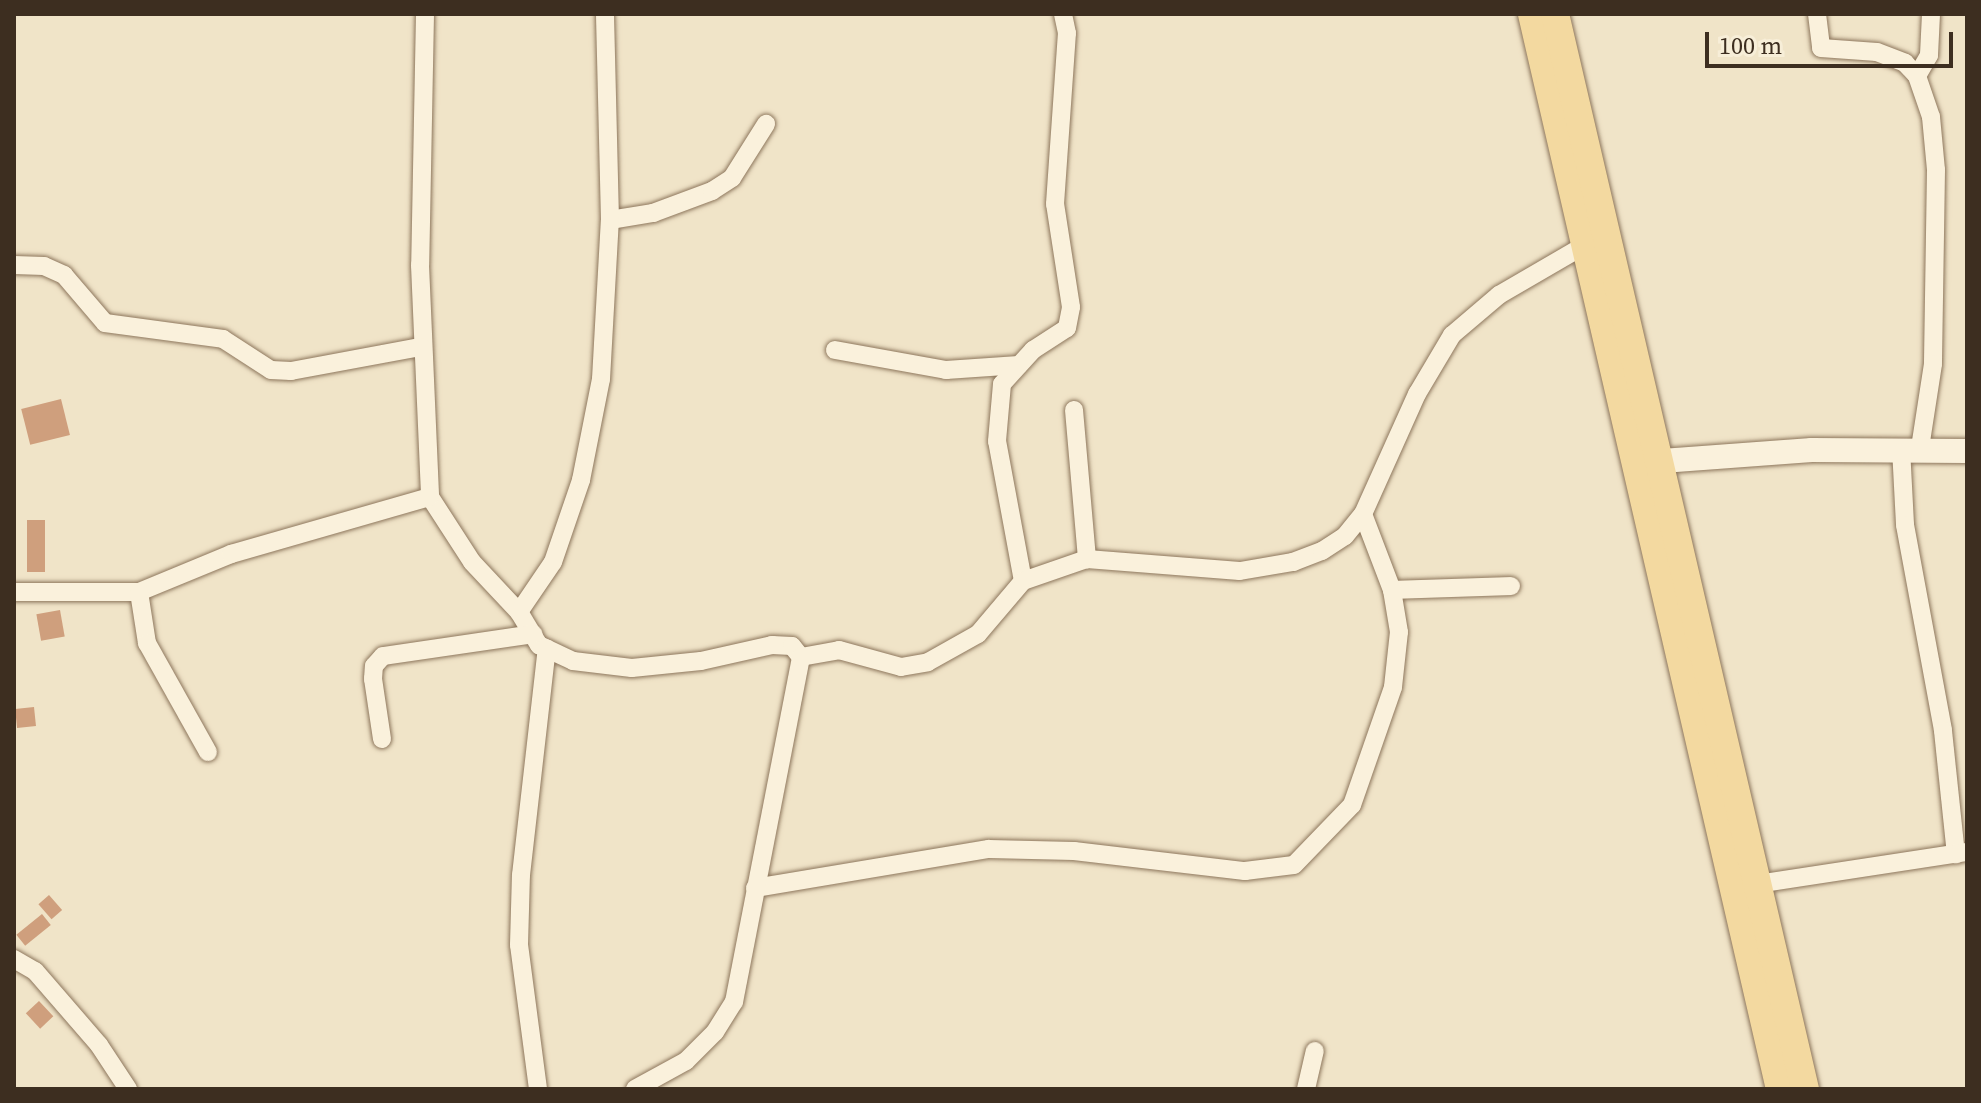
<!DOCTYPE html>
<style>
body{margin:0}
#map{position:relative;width:1981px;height:1103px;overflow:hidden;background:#f0e4c8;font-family:"Source Serif 4",serif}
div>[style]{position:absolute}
.building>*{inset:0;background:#cf9f7d;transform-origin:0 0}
.roads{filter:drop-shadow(0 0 2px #8d765c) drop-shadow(0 0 2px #8d765c)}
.street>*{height:18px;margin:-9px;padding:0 9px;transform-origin:9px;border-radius:9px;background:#faf1dc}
.secondary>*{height:24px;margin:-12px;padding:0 12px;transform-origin:12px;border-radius:12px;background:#faf1dc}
.primary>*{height:28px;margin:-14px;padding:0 14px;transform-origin:14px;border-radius:14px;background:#f3d9a0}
span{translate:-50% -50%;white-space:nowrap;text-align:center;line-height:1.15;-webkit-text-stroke:7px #f7eed8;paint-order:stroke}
.frame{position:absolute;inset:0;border:16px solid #3d2e20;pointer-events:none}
.scale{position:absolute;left:1705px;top:32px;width:248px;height:36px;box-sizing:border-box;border:4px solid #3d2e20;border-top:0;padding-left:10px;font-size:24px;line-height:28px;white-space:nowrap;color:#3d2e20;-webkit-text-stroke:6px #f7eed8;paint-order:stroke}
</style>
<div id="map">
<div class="building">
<i style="left:61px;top:399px;width:37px;height:41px;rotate:76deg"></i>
<i style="left:27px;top:520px;width:18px;height:52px"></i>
<i style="left:60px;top:610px;width:27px;height:24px;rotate:80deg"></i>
<i style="left:34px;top:707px;width:19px;height:19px;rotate:84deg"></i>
<i style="left:49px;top:895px;width:20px;height:14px;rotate:49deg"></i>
<i style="left:42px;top:914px;width:14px;height:33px;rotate:51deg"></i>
<i style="left:39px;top:1001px;width:21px;height:18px;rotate:47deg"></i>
</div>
<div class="roads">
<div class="street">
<i style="left:425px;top:14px;width:251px;rotate:91.1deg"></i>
<i style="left:420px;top:265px;width:232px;rotate:87.5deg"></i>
<i style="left:430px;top:497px;width:77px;rotate:57.1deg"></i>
<i style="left:472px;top:562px;width:69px;rotate:46.8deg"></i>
<i style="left:519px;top:612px;width:39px;rotate:59deg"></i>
<i style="left:539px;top:645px;width:38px;rotate:25deg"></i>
<i style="left:573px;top:661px;width:59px;rotate:6.8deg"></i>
<i style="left:632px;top:668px;width:69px;rotate:-5.8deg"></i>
<i style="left:701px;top:661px;width:73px;rotate:-12.7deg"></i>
<i style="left:772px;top:645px;width:20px;rotate:3deg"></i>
<i style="left:792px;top:646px;width:14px;rotate:51deg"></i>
<i style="left:1817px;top:14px;width:34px;rotate:83deg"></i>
<i style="left:1821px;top:48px;width:56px;rotate:4.1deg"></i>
<i style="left:1877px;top:52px;width:30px;rotate:21deg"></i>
<i style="left:1905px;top:63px;width:18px;rotate:47deg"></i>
<i style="left:1917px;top:76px;width:43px;rotate:71.1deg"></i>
<i style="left:1931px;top:117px;width:53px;rotate:84.6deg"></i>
<i style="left:1936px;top:170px;width:194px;rotate:90.9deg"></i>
<i style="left:1933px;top:364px;width:85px;rotate:98.8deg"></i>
<i style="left:1917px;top:76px;width:24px;rotate:-60deg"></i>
<i style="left:1929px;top:55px;width:41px;rotate:-87.2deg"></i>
<i style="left:610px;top:220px;width:44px;rotate:-9.2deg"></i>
<i style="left:653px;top:213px;width:63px;rotate:-20.4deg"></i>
<i style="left:712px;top:191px;width:24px;rotate:-33deg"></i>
<i style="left:732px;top:178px;width:64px;rotate:-57.8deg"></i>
<i style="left:14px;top:265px;width:30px;rotate:2deg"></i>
<i style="left:44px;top:266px;width:22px;rotate:24deg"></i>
<i style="left:64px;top:275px;width:63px;rotate:49.5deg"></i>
<i style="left:105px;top:323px;width:119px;rotate:7.7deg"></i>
<i style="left:223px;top:339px;width:57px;rotate:32.9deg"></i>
<i style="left:271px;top:370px;width:20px;rotate:3deg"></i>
<i style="left:291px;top:371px;width:132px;rotate:-10.5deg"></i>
<i style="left:835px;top:350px;width:113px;rotate:10.2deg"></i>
<i style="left:946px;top:370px;width:73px;rotate:-3.9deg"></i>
<i style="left:1074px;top:410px;width:150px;rotate:85deg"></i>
<i style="left:1901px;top:448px;width:77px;rotate:87deg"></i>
<i style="left:1905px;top:525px;width:209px;rotate:79.5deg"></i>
<i style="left:1943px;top:731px;width:124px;rotate:84deg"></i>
<i style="left:1023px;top:581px;width:142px;rotate:-100.5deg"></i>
<i style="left:997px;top:441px;width:57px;rotate:-85deg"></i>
<i style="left:1002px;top:384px;width:46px;rotate:-47.6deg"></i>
<i style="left:1033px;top:350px;width:40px;rotate:-32.9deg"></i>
<i style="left:1067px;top:328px;width:21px;rotate:-79deg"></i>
<i style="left:1071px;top:307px;width:104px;rotate:-98.8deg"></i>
<i style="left:1055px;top:204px;width:171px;rotate:-86deg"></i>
<i style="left:1067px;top:33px;width:19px;rotate:-102deg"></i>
<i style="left:1392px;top:590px;width:119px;rotate:-1.9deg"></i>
<i style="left:14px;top:592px;width:125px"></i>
<i style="left:139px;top:592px;width:100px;rotate:-22.4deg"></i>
<i style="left:231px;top:554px;width:207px;rotate:-16deg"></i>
<i style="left:139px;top:592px;width:52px;rotate:81.1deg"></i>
<i style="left:147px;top:643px;width:125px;rotate:60.8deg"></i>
<i style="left:519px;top:612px;width:60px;rotate:-55.8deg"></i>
<i style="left:553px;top:562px;width:87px;rotate:-71.1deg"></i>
<i style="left:581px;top:480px;width:103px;rotate:-78.8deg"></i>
<i style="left:601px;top:379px;width:159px;rotate:-86.8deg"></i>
<i style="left:610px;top:220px;width:206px;rotate:-91.4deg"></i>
<i style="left:382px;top:739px;width:61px;rotate:-98.5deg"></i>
<i style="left:373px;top:679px;width:13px;rotate:-86deg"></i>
<i style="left:374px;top:666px;width:13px;rotate:-48deg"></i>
<i style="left:383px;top:656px;width:152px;rotate:-8.3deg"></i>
<i style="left:1757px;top:884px;width:212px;rotate:-8.7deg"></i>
<i style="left:755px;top:888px;width:237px;rotate:-9.5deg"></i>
<i style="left:989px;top:849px;width:85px;rotate:1.3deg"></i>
<i style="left:1074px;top:851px;width:172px;rotate:6.7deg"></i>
<i style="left:1245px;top:871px;width:49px;rotate:-7deg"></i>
<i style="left:1294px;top:865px;width:83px;rotate:-46deg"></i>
<i style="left:1352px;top:805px;width:125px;rotate:-70.8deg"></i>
<i style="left:1393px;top:687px;width:55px;rotate:-83.8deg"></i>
<i style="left:1399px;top:632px;width:43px;rotate:-99.5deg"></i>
<i style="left:1392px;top:590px;width:81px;rotate:-110.9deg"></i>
<i style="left:14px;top:959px;width:24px;rotate:30deg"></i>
<i style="left:35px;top:971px;width:98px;rotate:49.1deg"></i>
<i style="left:99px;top:1045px;width:53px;rotate:56.6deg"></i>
<i style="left:538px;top:1089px;width:145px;rotate:-97.5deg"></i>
<i style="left:519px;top:945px;width:70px;rotate:-88.4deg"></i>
<i style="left:521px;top:875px;width:228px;rotate:-83.5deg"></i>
<i style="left:635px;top:1089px;width:58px;rotate:-28.8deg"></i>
<i style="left:686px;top:1061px;width:41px;rotate:-45deg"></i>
<i style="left:715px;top:1032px;width:36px;rotate:-58deg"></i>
<i style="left:734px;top:1002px;width:351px;rotate:-79deg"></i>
<i style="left:801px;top:657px;width:39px;rotate:-10deg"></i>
<i style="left:839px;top:650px;width:64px;rotate:15.3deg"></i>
<i style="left:901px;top:667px;width:27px;rotate:-10deg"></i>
<i style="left:928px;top:662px;width:57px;rotate:-29.2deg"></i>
<i style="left:978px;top:634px;width:70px;rotate:-49.7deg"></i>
<i style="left:1023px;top:581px;width:68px;rotate:-19deg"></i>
<i style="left:1087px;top:559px;width:153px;rotate:4.5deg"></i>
<i style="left:1240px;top:571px;width:54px;rotate:-9.6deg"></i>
<i style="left:1293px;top:562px;width:31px;rotate:-21deg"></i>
<i style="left:1322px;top:551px;width:27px;rotate:-33deg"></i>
<i style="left:1345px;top:536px;width:28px;rotate:-51deg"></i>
<i style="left:1363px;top:514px;width:132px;rotate:-65.8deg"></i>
<i style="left:1417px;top:394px;width:69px;rotate:-59.3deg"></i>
<i style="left:1452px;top:335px;width:62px;rotate:-40.4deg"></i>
<i style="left:1499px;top:295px;width:99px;rotate:-30.2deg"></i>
<i style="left:1306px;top:1089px;width:39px;rotate:-77deg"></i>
</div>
<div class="secondary">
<i style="left:1662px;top:461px;width:150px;rotate:-4.2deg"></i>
<i style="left:1812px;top:450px;width:155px;rotate:0.4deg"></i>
</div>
<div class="primary">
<i style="left:1532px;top:14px;width:1103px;rotate:77.01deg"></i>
<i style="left:1555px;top:14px;width:1104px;rotate:76.91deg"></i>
</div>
</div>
<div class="frame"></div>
<div class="scale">100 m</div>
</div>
